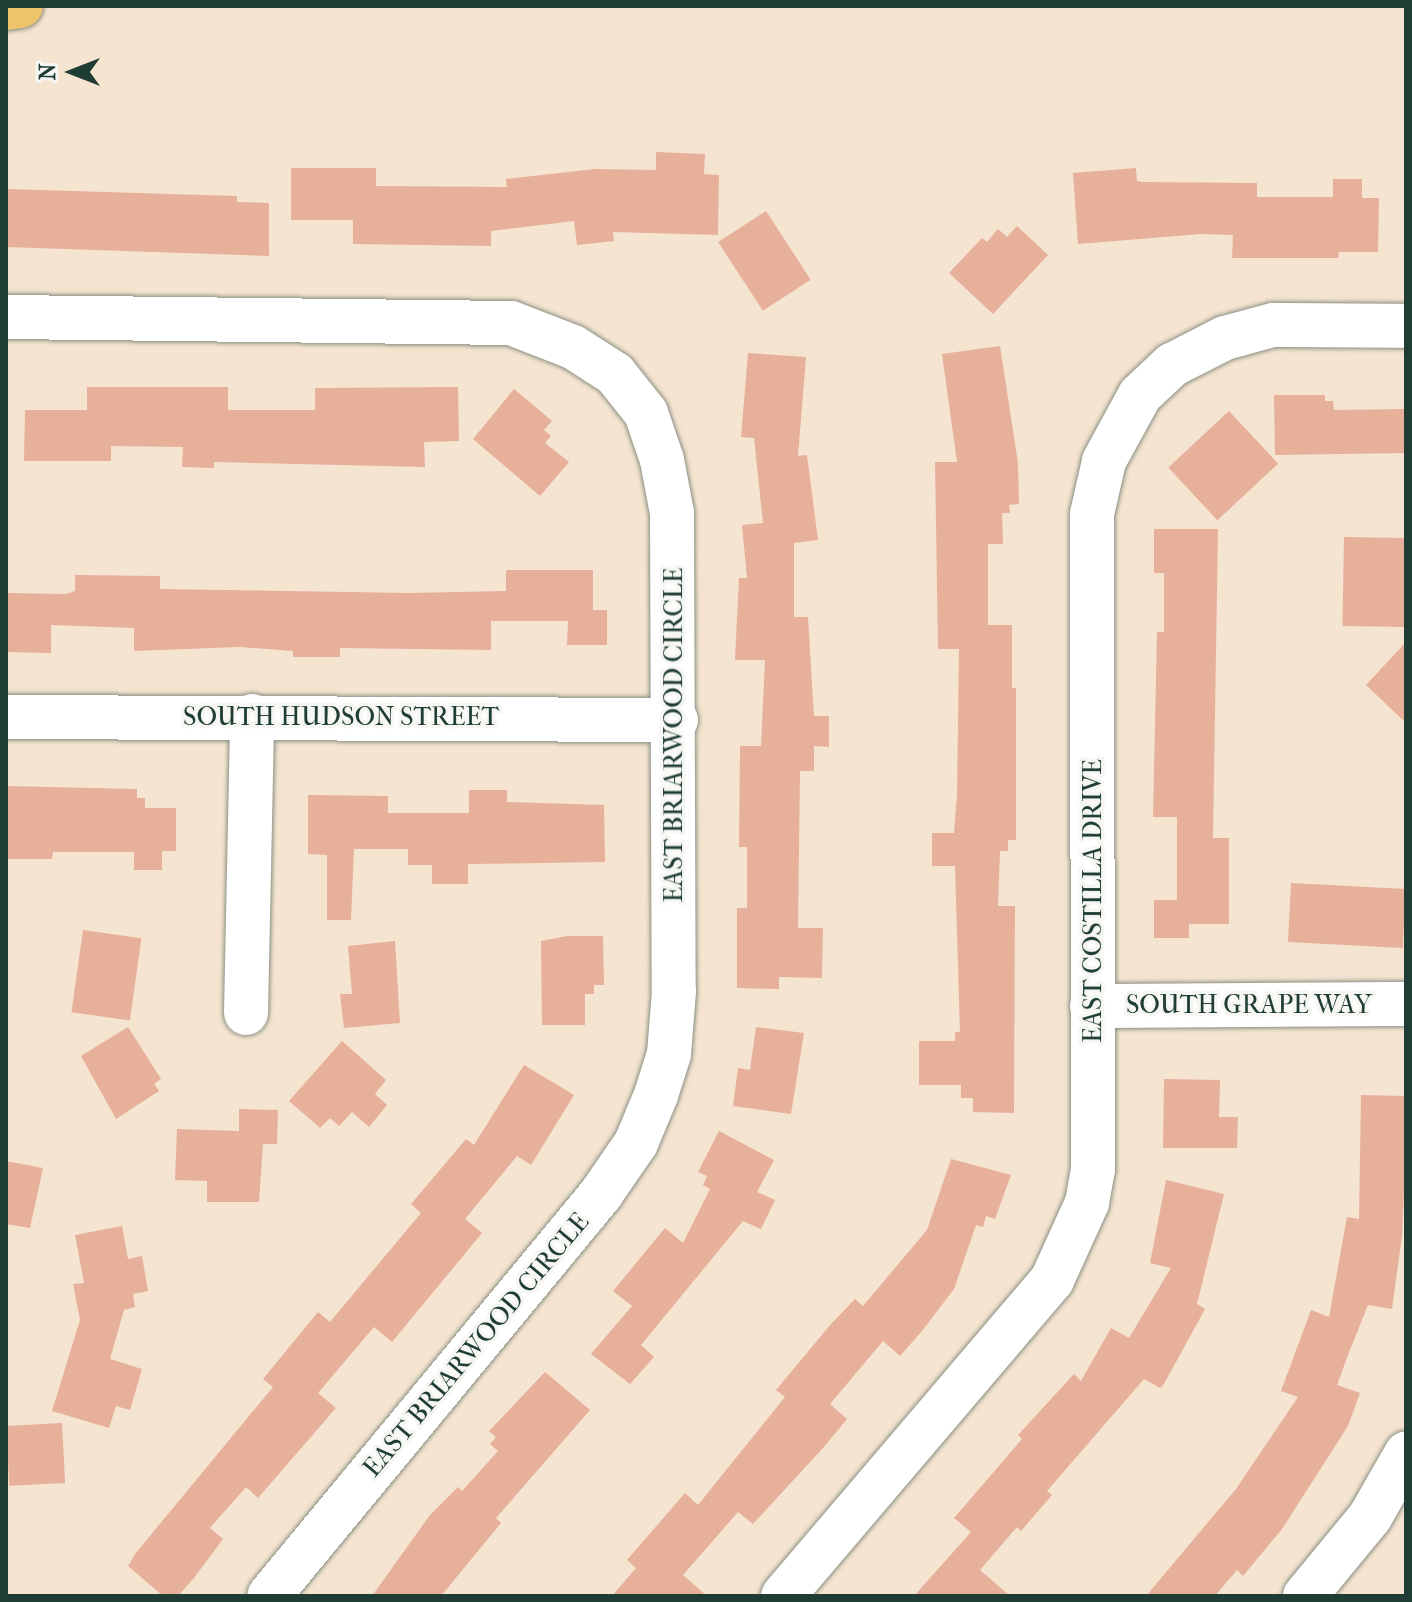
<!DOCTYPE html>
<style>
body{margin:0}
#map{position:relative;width:1412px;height:1602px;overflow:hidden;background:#f5e4d0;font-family:"IM FELL French Canon",serif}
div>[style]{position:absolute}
.building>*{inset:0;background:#e6b09a;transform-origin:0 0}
.roads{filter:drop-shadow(0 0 2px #8a9082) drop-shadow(0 0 2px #8a9082)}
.minor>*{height:44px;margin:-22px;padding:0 22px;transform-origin:22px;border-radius:22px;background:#fff}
.major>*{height:44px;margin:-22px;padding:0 22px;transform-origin:22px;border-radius:22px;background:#eec469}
span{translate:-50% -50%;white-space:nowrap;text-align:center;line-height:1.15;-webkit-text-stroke:7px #f6f6f2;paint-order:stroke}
.street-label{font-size:26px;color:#1f3d34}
.frame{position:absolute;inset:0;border:8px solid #1f3d34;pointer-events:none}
.north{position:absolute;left:32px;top:32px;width:80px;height:80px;-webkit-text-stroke:6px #f6f6f2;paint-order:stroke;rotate:270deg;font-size:22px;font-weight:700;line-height:32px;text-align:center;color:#1f3d34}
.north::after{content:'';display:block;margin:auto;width:28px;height:36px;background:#1f3d34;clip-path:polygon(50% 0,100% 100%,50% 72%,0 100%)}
</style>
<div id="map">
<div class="building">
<i style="clip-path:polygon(656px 152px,705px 154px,704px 174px,719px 175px,718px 235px,613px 232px,614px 241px,577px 245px,574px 221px,491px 231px,491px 246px,353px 244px,353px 220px,291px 220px,291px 168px,376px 168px,376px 186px,507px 187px,506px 179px,595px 169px,656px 170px)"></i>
<i style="clip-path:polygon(1136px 168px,1137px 181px,1142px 182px,1257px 183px,1257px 197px,1333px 197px,1333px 179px,1362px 179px,1362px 198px,1379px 198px,1378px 252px,1339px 252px,1338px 258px,1232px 258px,1233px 235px,1201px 234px,1078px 244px,1073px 173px)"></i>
<i style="clip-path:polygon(6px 189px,237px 196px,237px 202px,269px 203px,269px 256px,6px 247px)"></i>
<i style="left:766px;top:211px;width:82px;height:57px;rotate:57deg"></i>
<i style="clip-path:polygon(1017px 226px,1048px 255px,993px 314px,949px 273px,982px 238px,987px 242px,998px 229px,1007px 237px)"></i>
<i style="clip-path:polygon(1000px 346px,1018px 463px,1019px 504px,1009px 505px,1010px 513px,1002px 513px,1003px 544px,988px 544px,988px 625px,1012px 625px,1012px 688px,1016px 688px,1016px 840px,1008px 840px,1008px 851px,1000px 851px,998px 906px,1015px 906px,1014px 1113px,973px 1112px,973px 1098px,961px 1098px,961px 1085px,919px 1085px,919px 1041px,955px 1041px,955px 1032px,960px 1032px,955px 866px,932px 866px,932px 833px,954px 833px,957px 795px,959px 649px,938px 649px,935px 462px,957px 462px,942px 354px)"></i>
<i style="clip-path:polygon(748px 353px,806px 357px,798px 456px,807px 455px,818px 540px,794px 543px,794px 617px,808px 617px,814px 716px,829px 716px,829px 747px,814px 746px,814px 771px,800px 771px,798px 928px,823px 928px,822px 978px,779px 977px,779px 989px,737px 988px,737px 908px,747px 908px,747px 847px,739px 847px,740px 746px,761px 746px,765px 660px,735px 660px,739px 578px,747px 578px,742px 525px,763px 523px,754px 438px,741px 437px)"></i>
<i style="clip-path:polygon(87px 387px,228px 387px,228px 410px,315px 410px,315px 388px,458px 387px,459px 441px,424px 442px,425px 467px,214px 462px,214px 468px,182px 467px,183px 447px,111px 446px,111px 461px,24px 461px,25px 410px,87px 410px)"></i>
<i style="clip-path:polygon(514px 389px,552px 421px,544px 430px,551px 436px,545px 443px,569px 462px,540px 496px,473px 439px)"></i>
<i style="clip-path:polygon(1274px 395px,1325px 395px,1325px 401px,1333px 401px,1334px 410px,1406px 409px,1406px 453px,1275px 455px)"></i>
<i style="left:1229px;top:411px;width:72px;height:83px;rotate:47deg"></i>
<i style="clip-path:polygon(1154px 529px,1218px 529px,1213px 838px,1229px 838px,1229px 924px,1189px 924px,1189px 938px,1154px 938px,1154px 900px,1177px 900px,1177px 817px,1153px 817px,1157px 632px,1164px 632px,1164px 573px,1154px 573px)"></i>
<i style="left:1344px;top:537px;width:62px;height:89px;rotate:1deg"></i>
<i style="clip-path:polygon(506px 570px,593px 570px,593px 610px,607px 610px,607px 645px,567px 645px,568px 621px,491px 621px,491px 650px,340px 648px,340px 657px,293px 657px,293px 651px,239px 647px,134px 651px,134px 628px,51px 625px,51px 653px,6px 652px,6px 593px,66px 594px,75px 591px,75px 575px,160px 576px,160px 589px,410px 593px,506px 591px)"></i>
<i style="clip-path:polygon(1406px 642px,1406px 723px,1366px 685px)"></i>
<i style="clip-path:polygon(6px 786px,137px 789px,137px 798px,145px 798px,145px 808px,176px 808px,176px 851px,162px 851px,162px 870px,134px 870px,134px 852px,53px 852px,52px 859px,6px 859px)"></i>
<i style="clip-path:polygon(469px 790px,507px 790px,507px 802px,604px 805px,605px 862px,468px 864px,468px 884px,432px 884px,432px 865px,408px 865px,408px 849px,354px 849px,351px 920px,327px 920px,327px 855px,308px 854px,308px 795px,388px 796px,388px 813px,469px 813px)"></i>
<i style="left:1291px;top:883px;width:115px;height:59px;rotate:3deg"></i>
<i style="left:83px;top:930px;width:59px;height:83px;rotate:8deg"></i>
<i style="clip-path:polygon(567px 936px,603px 936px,604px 985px,594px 985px,594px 994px,585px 994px,585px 1025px,542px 1025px,541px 941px)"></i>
<i style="clip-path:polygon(395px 941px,400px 1023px,344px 1028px,340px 994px,352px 994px,348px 946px)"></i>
<i style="clip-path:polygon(128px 1027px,161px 1079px,154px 1084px,159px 1091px,116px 1119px,81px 1056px)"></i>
<i style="clip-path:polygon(756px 1027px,804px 1033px,791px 1114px,733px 1106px,738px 1068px,750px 1070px)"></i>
<i style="clip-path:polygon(342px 1041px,386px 1080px,375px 1094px,387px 1105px,369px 1127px,352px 1112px,339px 1126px,330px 1118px,320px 1128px,289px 1101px)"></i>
<i style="clip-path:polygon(524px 1065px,574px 1095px,531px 1165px,517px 1156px,465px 1219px,482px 1233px,392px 1342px,374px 1327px,318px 1393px,336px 1408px,258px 1498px,246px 1487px,210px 1528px,223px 1539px,194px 1578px,178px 1596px,163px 1596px,128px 1566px,135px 1554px,273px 1387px,263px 1379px,318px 1312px,330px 1322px,421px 1213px,411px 1204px,466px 1139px,474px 1145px)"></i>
<i style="clip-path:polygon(1164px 1079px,1220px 1080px,1219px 1117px,1238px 1117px,1237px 1148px,1163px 1148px)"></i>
<i style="clip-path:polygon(1361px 1095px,1406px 1096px,1406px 1150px,1402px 1236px,1392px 1309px,1368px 1305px,1348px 1355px,1337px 1385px,1360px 1393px,1348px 1426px,1282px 1529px,1243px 1576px,1237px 1570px,1215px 1596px,1146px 1596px,1236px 1489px,1298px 1397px,1281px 1391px,1311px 1310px,1329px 1317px,1347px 1217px,1359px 1219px)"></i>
<i style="clip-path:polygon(239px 1109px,278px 1110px,277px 1144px,263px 1144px,259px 1202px,207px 1202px,207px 1181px,175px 1180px,177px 1129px,239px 1131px)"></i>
<i style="clip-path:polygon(719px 1131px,774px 1160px,757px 1192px,775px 1200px,761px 1229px,743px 1221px,641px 1345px,654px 1357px,630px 1384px,591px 1354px,632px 1306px,613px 1291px,665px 1228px,683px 1243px,710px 1189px,703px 1185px,707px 1176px,698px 1172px)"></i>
<i style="clip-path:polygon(951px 1159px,1011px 1175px,995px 1219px,986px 1216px,983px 1227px,976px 1225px,954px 1289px,922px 1331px,900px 1356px,883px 1341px,830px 1404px,847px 1419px,823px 1448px,753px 1524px,738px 1512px,683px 1575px,707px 1596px,612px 1596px,636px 1568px,627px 1560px,685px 1493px,698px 1505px,785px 1397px,776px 1390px,831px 1324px,855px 1299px,863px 1306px,927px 1230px)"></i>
<i style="clip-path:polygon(6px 1161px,43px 1168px,30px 1228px,6px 1224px)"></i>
<i style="clip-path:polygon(1166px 1180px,1224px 1194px,1197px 1304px,1205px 1309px,1164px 1384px,1160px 1388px,1144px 1379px,1047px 1491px,1052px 1495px,1021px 1531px,1017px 1527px,980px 1570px,1010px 1596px,914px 1596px,971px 1532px,954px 1518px,1022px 1439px,1018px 1435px,1074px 1374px,1081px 1381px,1111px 1328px,1129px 1338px,1171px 1268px,1150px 1263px)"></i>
<i style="clip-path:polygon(122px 1226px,128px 1259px,142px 1256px,148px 1291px,133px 1294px,135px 1307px,124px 1310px,110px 1359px,142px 1369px,130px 1410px,116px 1406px,109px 1428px,52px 1411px,80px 1320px,73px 1284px,84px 1283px,75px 1235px)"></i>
<i style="clip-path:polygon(545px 1372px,590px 1410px,496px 1518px,501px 1523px,441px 1596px,372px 1596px,430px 1515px,458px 1487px,462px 1491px,498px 1451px,490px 1444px,496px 1437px,489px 1431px)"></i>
<i style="left:62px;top:1423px;width:60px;height:56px;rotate:87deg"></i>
</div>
<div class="roads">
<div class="minor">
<i style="left:6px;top:317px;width:505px;rotate:0.68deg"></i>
<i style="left:511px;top:323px;width:66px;rotate:21.2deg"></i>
<i style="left:573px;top:347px;width:50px;rotate:32.7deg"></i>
<i style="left:615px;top:374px;width:50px;rotate:51.5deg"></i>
<i style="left:646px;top:413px;width:50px;rotate:71.2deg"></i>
<i style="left:662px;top:460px;width:54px;rotate:79.3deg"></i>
<i style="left:672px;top:513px;width:478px;rotate:89.8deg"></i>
<i style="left:674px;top:991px;width:63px;rotate:94.5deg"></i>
<i style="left:669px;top:1054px;width:43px;rotate:107.6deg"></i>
<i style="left:656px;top:1095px;width:52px;rotate:112.6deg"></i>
<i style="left:636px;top:1143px;width:62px;rotate:124.5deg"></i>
<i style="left:601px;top:1194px;width:521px;rotate:129.55deg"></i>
<i style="left:6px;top:717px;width:670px;rotate:0.26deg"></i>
<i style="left:1092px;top:1006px;width:314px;rotate:-0.4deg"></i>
<i style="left:246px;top:1013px;width:297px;rotate:-88.8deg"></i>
<i style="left:783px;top:1596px;width:415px;rotate:-49.6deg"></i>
<i style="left:1052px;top:1280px;width:85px;rotate:-65.6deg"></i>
<i style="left:1087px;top:1203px;width:34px;rotate:-80deg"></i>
<i style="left:1093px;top:1170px;width:656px;rotate:-90.09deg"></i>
<i style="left:1092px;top:514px;width:54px;rotate:-77.2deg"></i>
<i style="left:1104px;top:461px;width:75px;rotate:-61.4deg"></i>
<i style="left:1140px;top:395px;width:44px;rotate:-43.2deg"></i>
<i style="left:1172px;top:365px;width:59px;rotate:-27deg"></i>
<i style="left:1225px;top:338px;width:50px;rotate:-15.2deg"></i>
<i style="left:1273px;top:325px;width:133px;rotate:0.4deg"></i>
<i style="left:1305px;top:1596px;width:102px;rotate:-50.6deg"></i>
<i style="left:1370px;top:1517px;width:73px;rotate:-60.3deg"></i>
</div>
<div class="major">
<i style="left:6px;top:8px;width:15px;rotate:-8deg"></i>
</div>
</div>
<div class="street-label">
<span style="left:341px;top:717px">SOUTH HUDSON STREET</span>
<span style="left:674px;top:735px;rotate:-90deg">EAST BRIARWOOD CIRCLE</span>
<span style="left:1093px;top:901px;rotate:-90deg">EAST COSTILLA DRIVE</span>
<span style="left:1249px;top:1005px">SOUTH GRAPE WAY</span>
<span style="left:476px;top:1345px;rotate:-50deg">EAST BRIARWOOD CIRCLE</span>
</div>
<div class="frame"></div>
<div class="north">N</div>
</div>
